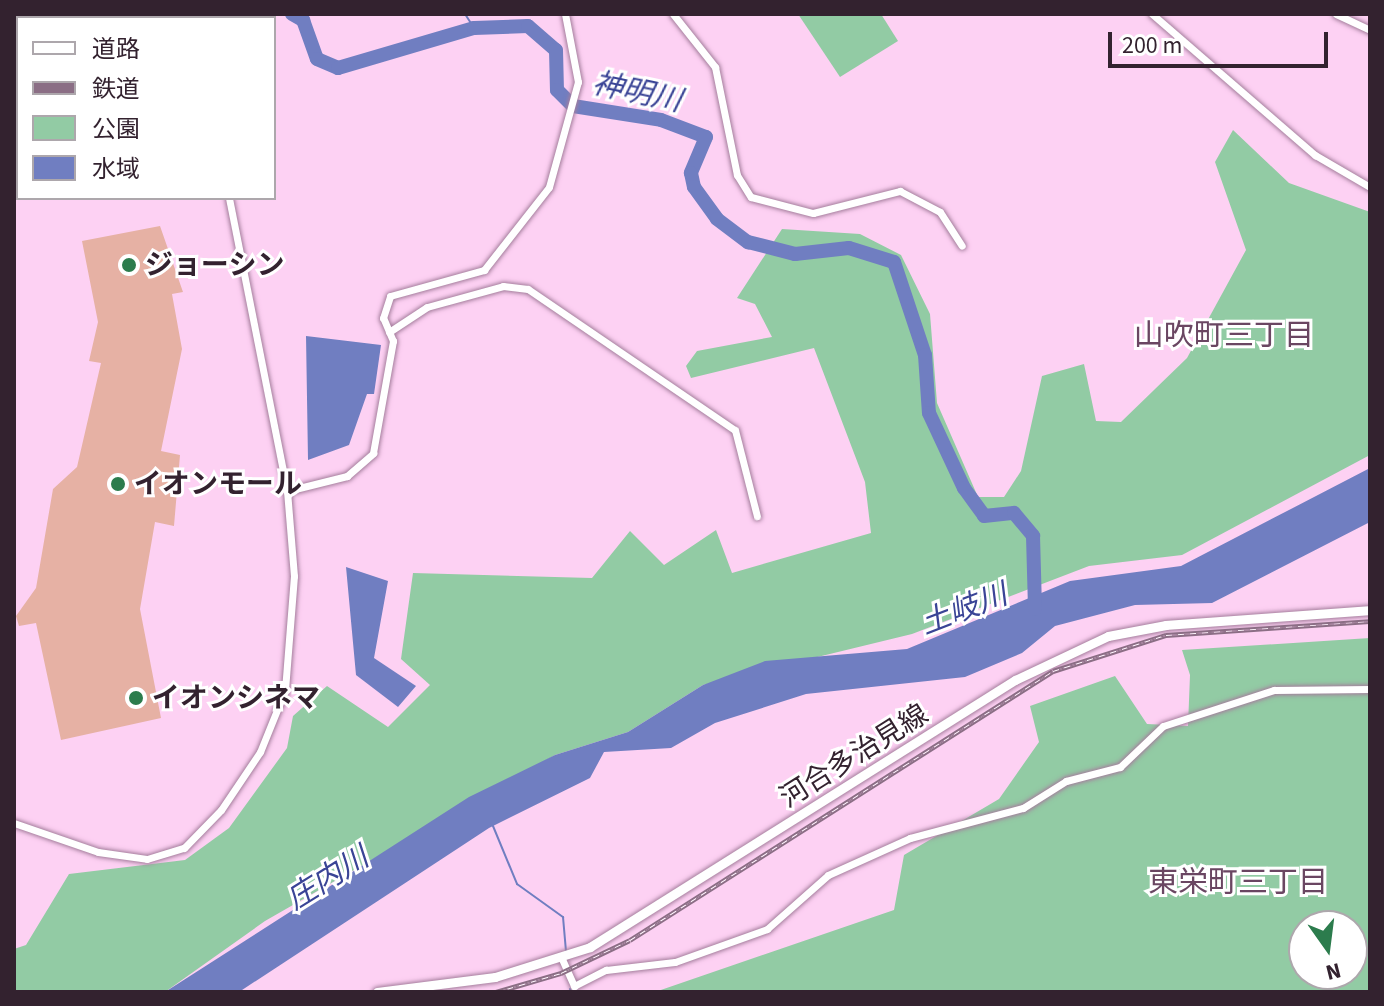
<!DOCTYPE html>
<meta charset="utf-8">
<style>
body{margin:0}
#map{position:relative;width:1384px;height:1006px;overflow:hidden;background:#fdd1f3;font-family:"Source Sans 3","Noto Sans JP",sans-serif}
div>[style]{position:absolute}
.green>*{inset:0;background:#92cba4}
.water>*{inset:0;background:#707ec1}
.stream>*{height:2px;margin:-1px;padding:0 1px;transform-origin:1px;border-radius:1px;background:#707ec1}
.river>*{height:14px;margin:-7px;padding:0 7px;transform-origin:7px;border-radius:7px;background:#707ec1}
.building>*{inset:0;background:#e6b1a4}
.roads{filter:drop-shadow(0 0 2px #a57e9d) drop-shadow(0 0 2px #a57e9d)}
.minor>*{height:7px;margin:-3.5px;padding:0 3.5px;transform-origin:3.5px;border-radius:3.5px;background:#fff}
.major>*{height:9px;margin:-4.5px;padding:0 4.5px;transform-origin:4.5px;border-radius:4.5px;background:#fff}
.highway>*{height:11px;margin:-5.5px;padding:0 5.5px;transform-origin:5.5px;border-radius:5.5px;background:#fff}
.rail>*{height:5px;margin-top:-2.5px;transform-origin:0;background:repeating-linear-gradient(90deg,#fff 0 6px,#8b6e85 0 12px);box-sizing:border-box;border-block:2px solid #8b6e85}
.dots>*{width:22px;height:22px;translate:-50% -50%;box-sizing:border-box;border:4px solid #fff;border-radius:50%}
span{translate:-50% -50%;white-space:nowrap;text-align:center;line-height:1.15;-webkit-text-stroke:6px #fff;paint-order:stroke}
.poi-label{font-size:28px;color:#33222f;font-weight:700}
.left{translate:0 -50%;text-align:left}
.street-label{font-size:28px;color:#33222f}
.water-label{font-size:30px;color:#3a4496;font-style:italic}
.neighbourhood-label{font-size:30px;color:#6a4662}
.frame{position:absolute;inset:0;border:16px solid #33222f;pointer-events:none}
.legend{position:absolute;left:16px;top:16px;width:260px;height:184px;box-sizing:border-box;background:#fff;border:2px solid #ada7ac;margin:0;padding:10px 14px;list-style:none;font-size:24px;color:#33222f}
.legend li{display:flex;align-items:center;gap:16px;height:40px}
.legend b{width:40px;border:2px solid #ada7ac}
.north{position:absolute;left:1288px;top:910px;width:80px;height:80px;box-sizing:border-box;background:#fff;border:2px solid #ada7ac;border-radius:50%;rotate:166deg;font-size:22px;font-weight:700;line-height:32px;text-align:center;color:#33222f}
.north::after{content:'';display:block;margin:auto;width:28px;height:36px;background:#2c7c4d;clip-path:polygon(50% 0,100% 100%,50% 72%,0 100%)}
.scale{position:absolute;left:1108px;top:32px;width:220px;height:36px;box-sizing:border-box;border:4px solid #33222f;border-top:0;padding-left:10px;font-size:24px;line-height:28px;white-space:nowrap;color:#33222f;-webkit-text-stroke:6px #fff;paint-order:stroke}
</style>
<div id="map">
<div class="green">
<i style="clip-path:polygon(798px 14px,881px 14px,898px 41px,840px 77px)"></i>
<i style="clip-path:polygon(1233px 130px,1289px 183px,1370px 212px,1370px 455px,1182px 555px,1089px 566px,912px 634px,703px 685px,628px 732px,555px 755px,265px 921px,165px 992px,14px 992px,14px 949px,26px 945px,69px 874px,185px 860px,229px 828px,287px 748px,293px 716px,327px 686px,388px 727px,430px 685px,401px 659px,413px 573px,592px 578px,630px 531px,664px 565px,716px 530px,732px 573px,871px 533px,865px 482px,814px 348px,691px 378px,686px 366px,697px 351px,772px 337px,755px 304px,737px 298px,782px 229px,860px 234px,901px 255px,930px 314px,937px 403px,978px 497px,1004px 497px,1021px 471px,1042px 376px,1084px 364px,1096px 421px,1121px 422px,1187px 358px,1246px 250px,1215px 162px)"></i>
<i style="clip-path:polygon(evenodd,1370px 638px,1370px 992px,655px 992px,894px 910px,904px 855px,999px 799px,1039px 742px,1030px 706px,1115px 676px,1147px 724px,1188px 726px,1190px 675px,1182px 650px,1370px 638px,1304px 926px,1352px 926px,1352px 974px,1304px 974px,1304px 926px)"></i>
</div>
<div class="water">
<i style="clip-path:polygon(306px 336px,381px 345px,374px 394px,367px 394px,349px 445px,308px 460px)"></i>
<i style="clip-path:polygon(1370px 468px,1370px 522px,1212px 603px,1135px 605px,1055px 626px,1022px 653px,965px 677px,806px 694px,715px 723px,671px 748px,604px 752px,590px 778px,489px 828px,239px 992px,165px 992px,469px 797px,555px 755px,628px 732px,703px 685px,765px 661px,907px 649px,1070px 581px,1181px 566px)"></i>
<i style="clip-path:polygon(346px 567px,388px 581px,374px 658px,416px 686px,398px 707px,356px 675px)"></i>
</div>
<div class="stream">
<i style="left:465px;top:14px;width:17px;rotate:57deg"></i>
<i style="left:493px;top:826px;width:63px;rotate:67.5deg"></i>
<i style="left:517px;top:884px;width:57px;rotate:35.7deg"></i>
<i style="left:563px;top:917px;width:35px;rotate:85deg"></i>
<i style="left:570px;top:989px;width:3px;rotate:72deg"></i>
</div>
<div class="river">
<i style="left:292px;top:14px;width:13px;rotate:29deg"></i>
<i style="left:303px;top:20px;width:41px;rotate:70.3deg"></i>
<i style="left:317px;top:59px;width:23px;rotate:23deg"></i>
<i style="left:338px;top:68px;width:142px;rotate:-16.4deg"></i>
<i style="left:474px;top:28px;width:54px;rotate:-2.1deg"></i>
<i style="left:528px;top:26px;width:37px;rotate:41deg"></i>
<i style="left:556px;top:50px;width:40px;rotate:88.6deg"></i>
<i style="left:557px;top:90px;width:23px;rotate:45deg"></i>
<i style="left:573px;top:106px;width:89px;rotate:9deg"></i>
<i style="left:661px;top:120px;width:48px;rotate:20.7deg"></i>
<i style="left:706px;top:137px;width:39px;rotate:113deg"></i>
<i style="left:691px;top:173px;width:14px;rotate:78deg"></i>
<i style="left:694px;top:187px;width:39px;rotate:54deg"></i>
<i style="left:717px;top:219px;width:39px;rotate:37deg"></i>
<i style="left:748px;top:242px;width:49px;rotate:14.3deg"></i>
<i style="left:795px;top:254px;width:54px;rotate:-6.3deg"></i>
<i style="left:849px;top:248px;width:47px;rotate:17.3deg"></i>
<i style="left:894px;top:262px;width:98px;rotate:71.6deg"></i>
<i style="left:925px;top:355px;width:58px;rotate:86.1deg"></i>
<i style="left:929px;top:413px;width:83px;rotate:65deg"></i>
<i style="left:964px;top:488px;width:34px;rotate:54deg"></i>
<i style="left:984px;top:516px;width:30px;rotate:-6deg"></i>
<i style="left:1014px;top:513px;width:30px;rotate:50deg"></i>
<i style="left:1033px;top:536px;width:73px;rotate:88.4deg"></i>
</div>
<div class="building">
<i style="clip-path:polygon(160px 226px,183px 292px,172px 294px,182px 349px,161px 451px,180px 455px,174px 526px,155px 522px,140px 609px,161px 718px,61px 740px,36px 623px,19px 626px,16px 616px,36px 588px,53px 489px,77px 467px,101px 363px,89px 361px,98px 322px,82px 241px)"></i>
</div>
<div class="roads">
<div class="minor">
<i style="left:673px;top:14px;width:68px;rotate:51.6deg"></i>
<i style="left:715px;top:67px;width:110px;rotate:78.5deg"></i>
<i style="left:737px;top:175px;width:26px;rotate:58deg"></i>
<i style="left:751px;top:197px;width:64px;rotate:14.5deg"></i>
<i style="left:813px;top:213px;width:90px;rotate:-14.2deg"></i>
<i style="left:900px;top:191px;width:45px;rotate:27.7deg"></i>
<i style="left:940px;top:212px;width:40px;rotate:57.1deg"></i>
<i style="left:1152px;top:14px;width:216px;rotate:40.9deg"></i>
<i style="left:1315px;top:155px;width:64px;rotate:30.2deg"></i>
<i style="left:1336px;top:14px;width:38px;rotate:25deg"></i>
<i style="left:14px;top:131px;width:4px;rotate:-14deg"></i>
<i style="left:229px;top:198px;width:299px;rotate:78.8deg"></i>
<i style="left:389px;top:332px;width:45px;rotate:-33.3deg"></i>
<i style="left:427px;top:307px;width:79px;rotate:-15.4deg"></i>
<i style="left:503px;top:286px;width:25px;rotate:7deg"></i>
<i style="left:528px;top:289px;width:250px;rotate:34.3deg"></i>
<i style="left:735px;top:430px;width:89px;rotate:75.7deg"></i>
<i style="left:14px;top:823px;width:89px;rotate:19deg"></i>
<i style="left:98px;top:852px;width:49px;rotate:8.1deg"></i>
<i style="left:147px;top:859px;width:39px;rotate:-17deg"></i>
<i style="left:184px;top:848px;width:53px;rotate:-45.8deg"></i>
<i style="left:221px;top:810px;width:70px;rotate:-56.1deg"></i>
<i style="left:260px;top:752px;width:67px;rotate:-68deg"></i>
<i style="left:285px;top:690px;width:114px;rotate:-85.5deg"></i>
<i style="left:294px;top:576px;width:85px;rotate:-94.7deg"></i>
<i style="left:287px;top:491px;width:62px;rotate:-14deg"></i>
<i style="left:347px;top:476px;width:35px;rotate:-41deg"></i>
<i style="left:373px;top:453px;width:114px;rotate:-79.9deg"></i>
<i style="left:393px;top:341px;width:25px;rotate:-113deg"></i>
<i style="left:383px;top:318px;width:23px;rotate:-72deg"></i>
<i style="left:390px;top:296px;width:98px;rotate:-15.5deg"></i>
<i style="left:484px;top:270px;width:105px;rotate:-51.9deg"></i>
<i style="left:549px;top:187px;width:109px;rotate:-74.6deg"></i>
<i style="left:578px;top:82px;width:69px;rotate:-100.8deg"></i>
<i style="left:562px;top:959px;width:30px;rotate:66deg"></i>
<i style="left:574px;top:986px;width:36px;rotate:-27deg"></i>
<i style="left:606px;top:970px;width:69px;rotate:-6.6deg"></i>
<i style="left:675px;top:962px;width:98px;rotate:-19.7deg"></i>
<i style="left:767px;top:929px;width:81px;rotate:-41.5deg"></i>
<i style="left:828px;top:875px;width:90px;rotate:-24.3deg"></i>
<i style="left:910px;top:838px;width:117px;rotate:-14.9deg"></i>
<i style="left:1023px;top:808px;width:51px;rotate:-32.1deg"></i>
<i style="left:1066px;top:781px;width:56px;rotate:-14.5deg"></i>
<i style="left:1120px;top:767px;width:59px;rotate:-43.6deg"></i>
<i style="left:1163px;top:726px;width:117px;rotate:-18deg"></i>
<i style="left:1274px;top:690px;width:96px;rotate:-0.6deg"></i>
</div>
<div class="major">
<i style="left:377px;top:992px;width:119px;rotate:-7.2deg"></i>
<i style="left:495px;top:977px;width:100px;rotate:-17.5deg"></i>
<i style="left:590px;top:947px;width:502px;rotate:-32.14deg"></i>
<i style="left:1015px;top:680px;width:103px;rotate:-25.3deg"></i>
<i style="left:1108px;top:636px;width:59px;rotate:-10.7deg"></i>
<i style="left:1166px;top:625px;width:205px;rotate:-4.2deg"></i>
</div>
<div class="highway">
<i style="left:67px;top:18px;width:9px;rotate:-27deg"></i>
<i style="left:87px;top:18px;width:8px;rotate:-30deg"></i>
<i style="left:14px;top:39px;width:4px;rotate:-27deg"></i>
<i style="left:14px;top:49px;width:4px;rotate:-14deg"></i>
</div>
</div>
<div class="rail">
<i style="left:496px;top:992px;width:68px;rotate:-16.3deg"></i>
<i style="left:561px;top:973px;width:76px;rotate:-25.6deg"></i>
<i style="left:630px;top:940px;width:501px;rotate:-32.45deg"></i>
<i style="left:1053px;top:671px;width:119px;rotate:-17.7deg"></i>
<i style="left:1166px;top:635px;width:204px;rotate:-3.9deg"></i>
</div>
<div class="dots">
<i style="left:129px;top:265px;background:#2c7c4d"></i>
<i style="left:118px;top:484px;background:#2c7c4d"></i>
<i style="left:136px;top:698px;background:#2c7c4d"></i>
</div>
<div class="poi-label">
<span class="left" style="left:145px;top:265px">ジョーシン</span>
<span class="left" style="left:134px;top:484px">イオンモール</span>
<span class="left" style="left:152px;top:698px">イオンシネマ</span>
</div>
<div class="street-label">
<span style="left:854px;top:756px;rotate:-32deg">河合多治見線</span>
</div>
<div class="water-label">
<span style="left:637px;top:93px;rotate:12deg">神明川</span>
<span style="left:964px;top:610px;rotate:-21deg">土岐川</span>
<span style="left:328px;top:879px;rotate:-32deg">庄内川</span>
</div>
<div class="neighbourhood-label">
<span style="left:1224px;top:336px">山吹町三丁目</span>
<span style="left:1238px;top:883px">東栄町三丁目</span>
</div>
<div class="frame"></div>
<ul class="legend">
<li><b style="height:10px;background:#fff"></b>道路</li>
<li><b style="height:10px;background:#8b6e85"></b>鉄道</li>
<li><b style="height:22px;background:#92cba4"></b>公園</li>
<li><b style="height:22px;background:#707ec1"></b>水域</li>
</ul>
<div class="north">N</div>
<div class="scale">200 m</div>
</div>
